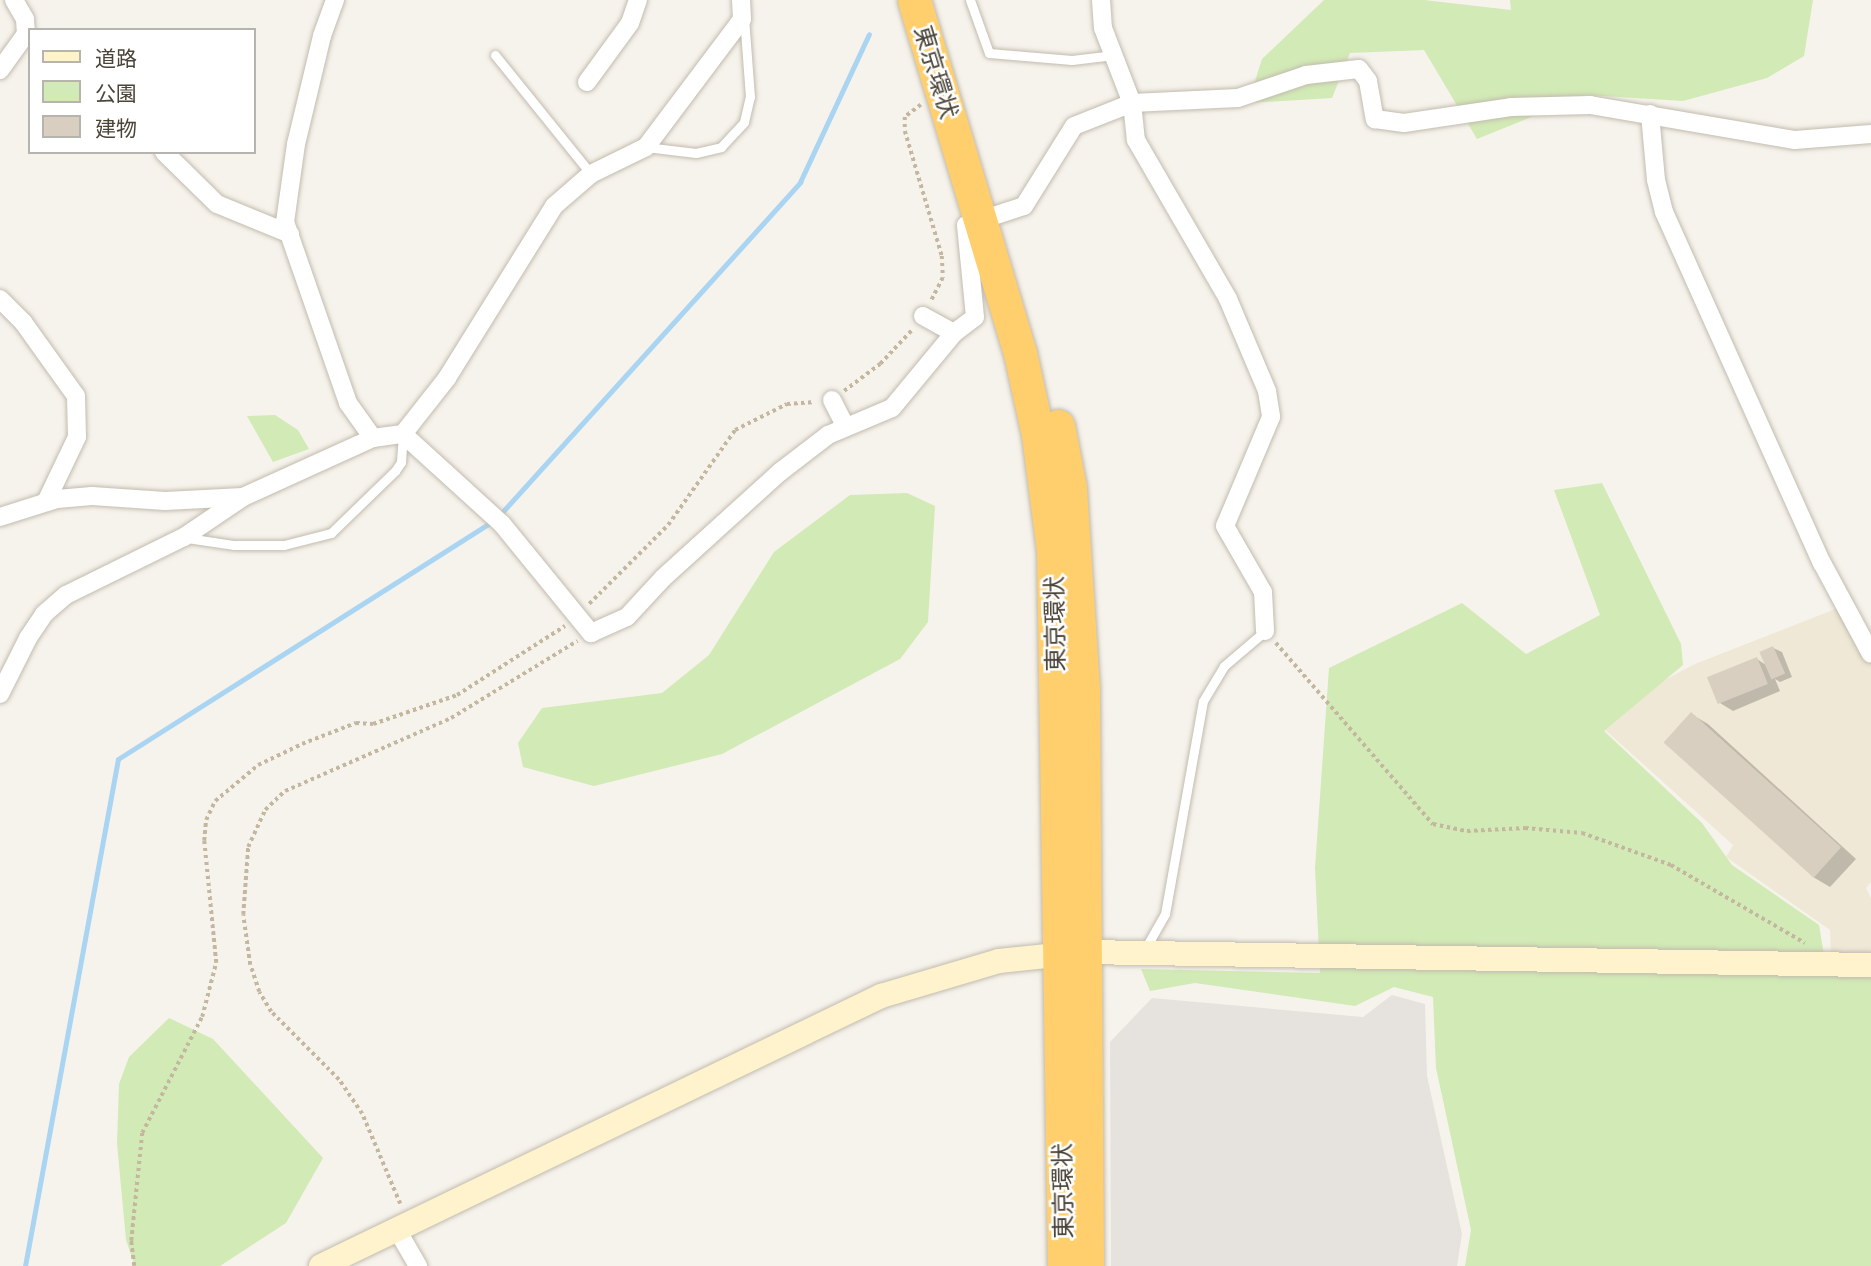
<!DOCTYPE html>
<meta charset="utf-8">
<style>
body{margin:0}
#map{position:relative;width:1871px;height:1266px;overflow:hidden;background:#f6f3ec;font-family:Ubuntu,"Noto Sans JP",sans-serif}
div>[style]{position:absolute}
.industrial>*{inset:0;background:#e6e2dd}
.education>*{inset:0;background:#efe8d6}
.green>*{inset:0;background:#d2eab5}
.shadow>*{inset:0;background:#0003}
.stream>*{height:5px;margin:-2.5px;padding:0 2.5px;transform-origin:2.5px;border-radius:2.5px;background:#a9d4f2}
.building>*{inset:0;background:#d8cfc1;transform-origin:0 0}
.path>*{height:3.5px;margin-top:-1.75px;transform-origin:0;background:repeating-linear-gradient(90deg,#c4b79f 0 3.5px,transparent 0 7px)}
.roads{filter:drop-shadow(0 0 2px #c2bbae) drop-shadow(0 0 2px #c2bbae)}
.lane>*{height:9px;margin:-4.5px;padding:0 4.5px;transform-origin:4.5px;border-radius:4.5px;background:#fff}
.street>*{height:18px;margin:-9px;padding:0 9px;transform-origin:9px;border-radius:9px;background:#fff}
.secondary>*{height:24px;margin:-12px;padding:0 12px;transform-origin:12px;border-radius:12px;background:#fff3cd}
.highway>*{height:33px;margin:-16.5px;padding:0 16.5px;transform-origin:16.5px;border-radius:16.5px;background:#ffcf6e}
span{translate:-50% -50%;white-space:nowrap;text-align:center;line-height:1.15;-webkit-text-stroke:5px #fff;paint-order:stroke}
.street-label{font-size:24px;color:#4b4439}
.legend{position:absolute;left:28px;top:28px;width:228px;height:126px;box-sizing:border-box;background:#fff;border:2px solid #b7b4b0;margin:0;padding:9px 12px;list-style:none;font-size:21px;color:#4b4439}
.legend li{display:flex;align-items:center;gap:14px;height:35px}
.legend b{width:35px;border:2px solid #b7b4b0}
</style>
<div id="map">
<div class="industrial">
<i style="clip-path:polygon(1392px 995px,1425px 1004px,1427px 1076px,1462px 1234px,1457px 1266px,1111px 1266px,1110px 1042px,1152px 998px,1363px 1017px)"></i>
</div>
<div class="education">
<i style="clip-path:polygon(1838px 608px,1871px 662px,1871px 882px,1866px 888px,1871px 898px,1871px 953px,1831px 954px,1830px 930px,1726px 857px,1733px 845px,1592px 718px,1695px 664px)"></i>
</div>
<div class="green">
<i style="clip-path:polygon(1324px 0,1424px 0,1511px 10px,1510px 0,1813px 0,1804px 56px,1767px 78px,1683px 101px,1586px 95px,1477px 139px,1424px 50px,1350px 53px,1332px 98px,1248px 103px,1262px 59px)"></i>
<i style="clip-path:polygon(275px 415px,298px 430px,309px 449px,273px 462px,247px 416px)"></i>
<i style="clip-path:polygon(1602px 483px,1681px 644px,1683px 665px,1604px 731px,1702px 823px,1732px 865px,1819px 925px,1827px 973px,1871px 971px,1871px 1266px,1465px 1266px,1471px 1230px,1436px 1068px,1433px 997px,1394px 987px,1355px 1006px,1195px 983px,1150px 991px,1141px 969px,1320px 973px,1315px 868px,1329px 668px,1462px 603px,1526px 654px,1600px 615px,1554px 490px)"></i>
<i style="clip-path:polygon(907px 493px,935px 506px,928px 622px,900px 659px,722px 754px,594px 786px,523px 767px,518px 743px,542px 708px,662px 693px,709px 655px,774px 552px,850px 495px)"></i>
<i style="clip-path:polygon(169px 1018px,213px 1039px,323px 1158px,286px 1223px,220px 1266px,135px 1266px,126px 1240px,117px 1144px,119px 1084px,129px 1057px)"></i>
</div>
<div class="shadow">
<i style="clip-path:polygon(1773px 648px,1782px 652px,1792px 677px,1780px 682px,1775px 679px,1780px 691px,1733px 711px,1720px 703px,1757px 659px,1766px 665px)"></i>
<i style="clip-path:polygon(1691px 714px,1708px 724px,1856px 859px,1830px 887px,1813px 877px)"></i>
</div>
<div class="stream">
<i style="left:25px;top:1266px;width:515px;rotate:-79.61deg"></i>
<i style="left:118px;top:759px;width:448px;rotate:-32.4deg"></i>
<i style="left:496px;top:519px;width:454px;rotate:-47.9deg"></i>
<i style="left:800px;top:182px;width:163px;rotate:-65deg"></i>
</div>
<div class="building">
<i style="left:1773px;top:646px;width:30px;height:15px;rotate:66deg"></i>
<i style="left:1757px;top:657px;width:29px;height:54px;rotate:68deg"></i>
<i style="left:1691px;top:712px;width:202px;height:41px;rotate:42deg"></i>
</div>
<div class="path">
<i style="left:921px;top:105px;width:20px;rotate:143deg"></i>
<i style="left:905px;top:117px;width:14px;rotate:90deg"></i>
<i style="left:905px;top:131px;width:130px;rotate:73.5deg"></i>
<i style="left:942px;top:256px;width:22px;rotate:87deg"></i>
<i style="left:943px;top:278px;width:27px;rotate:117deg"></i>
<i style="left:844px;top:391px;width:45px;rotate:-36.9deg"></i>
<i style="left:880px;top:364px;width:48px;rotate:-46.7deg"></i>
<i style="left:589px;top:604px;width:112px;rotate:-45deg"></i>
<i style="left:668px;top:525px;width:116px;rotate:-54.8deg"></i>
<i style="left:735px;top:430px;width:58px;rotate:-26.6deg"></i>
<i style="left:787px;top:404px;width:28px;rotate:-4deg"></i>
<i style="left:1276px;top:643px;width:240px;rotate:49.1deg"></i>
<i style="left:1433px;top:824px;width:35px;rotate:12deg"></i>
<i style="left:1467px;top:831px;width:58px;rotate:-3deg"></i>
<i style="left:1525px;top:828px;width:57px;rotate:5deg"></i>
<i style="left:1582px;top:833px;width:95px;rotate:19.8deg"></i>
<i style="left:1671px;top:865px;width:155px;rotate:30.2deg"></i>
<i style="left:400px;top:1204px;width:98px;rotate:-112.9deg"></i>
<i style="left:362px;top:1114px;width:41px;rotate:-124.1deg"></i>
<i style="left:339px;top:1080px;width:96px;rotate:-135deg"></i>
<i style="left:271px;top:1012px;width:23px;rotate:-121deg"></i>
<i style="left:259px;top:992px;width:28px;rotate:-108deg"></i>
<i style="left:250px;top:965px;width:50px;rotate:-98deg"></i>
<i style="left:243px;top:915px;width:68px;rotate:-85.8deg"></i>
<i style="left:248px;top:847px;width:41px;rotate:-65.3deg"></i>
<i style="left:265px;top:810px;width:28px;rotate:-44deg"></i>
<i style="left:285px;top:791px;width:181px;rotate:-23.7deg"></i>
<i style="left:451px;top:718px;width:148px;rotate:-31.4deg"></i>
<i style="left:134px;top:1266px;width:25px;rotate:-97deg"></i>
<i style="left:131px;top:1241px;width:109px;rotate:-84.2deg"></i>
<i style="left:142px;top:1133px;width:131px;rotate:-62.7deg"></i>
<i style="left:202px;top:1017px;width:56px;rotate:-75.5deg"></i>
<i style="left:216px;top:963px;width:123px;rotate:-95.6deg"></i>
<i style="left:204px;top:841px;width:21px;rotate:-85deg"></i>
<i style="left:206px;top:820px;width:21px;rotate:-65deg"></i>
<i style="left:215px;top:801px;width:56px;rotate:-39.9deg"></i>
<i style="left:258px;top:765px;width:49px;rotate:-25.5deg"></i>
<i style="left:302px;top:744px;width:58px;rotate:-21.3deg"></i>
<i style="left:356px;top:723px;width:17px;rotate:3deg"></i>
<i style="left:373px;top:724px;width:89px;rotate:-19deg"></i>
<i style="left:457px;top:695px;width:128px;rotate:-32.6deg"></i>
</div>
<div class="roads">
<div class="lane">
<i style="left:970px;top:0;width:56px;rotate:70.3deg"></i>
<i style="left:989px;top:53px;width:83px;rotate:4.8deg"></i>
<i style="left:1072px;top:60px;width:42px;rotate:-6.8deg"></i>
<i style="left:495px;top:55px;width:153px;rotate:51.1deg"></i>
<i style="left:646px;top:147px;width:50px;rotate:6.8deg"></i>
<i style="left:696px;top:153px;width:26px;rotate:-13deg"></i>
<i style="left:721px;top:147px;width:34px;rotate:-47deg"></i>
<i style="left:744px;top:122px;width:26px;rotate:-77deg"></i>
<i style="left:750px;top:97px;width:79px;rotate:-94.3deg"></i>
<i style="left:187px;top:538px;width:48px;rotate:8.5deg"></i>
<i style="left:234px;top:545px;width:50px"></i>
<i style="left:284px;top:545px;width:49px;rotate:-14.3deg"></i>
<i style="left:331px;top:533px;width:89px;rotate:-44.1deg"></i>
<i style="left:395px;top:471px;width:11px;rotate:-56deg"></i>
<i style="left:401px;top:462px;width:26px;rotate:-86deg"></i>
<i style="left:1145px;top:949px;width:40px;rotate:-60.3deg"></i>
<i style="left:1165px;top:914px;width:216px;rotate:-79.9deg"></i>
<i style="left:1203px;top:701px;width:41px;rotate:-59deg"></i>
<i style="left:1224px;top:666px;width:54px;rotate:-40.5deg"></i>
</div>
<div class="street">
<i style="left:335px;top:0;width:38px;rotate:110deg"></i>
<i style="left:322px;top:36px;width:111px;rotate:103.5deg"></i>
<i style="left:296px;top:144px;width:79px;rotate:98deg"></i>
<i style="left:285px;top:222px;width:192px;rotate:70.8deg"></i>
<i style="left:348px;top:403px;width:43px;rotate:54.5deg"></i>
<i style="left:1101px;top:0;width:28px;rotate:86deg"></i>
<i style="left:1103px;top:28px;width:80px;rotate:68.9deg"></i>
<i style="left:1132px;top:103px;width:37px;rotate:84deg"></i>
<i style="left:1136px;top:140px;width:184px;rotate:59.9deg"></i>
<i style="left:1228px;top:299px;width:100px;rotate:67deg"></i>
<i style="left:1267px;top:391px;width:26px;rotate:81deg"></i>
<i style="left:1271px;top:417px;width:118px;rotate:112.9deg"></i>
<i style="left:1225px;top:526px;width:76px;rotate:60.1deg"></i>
<i style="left:1263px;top:592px;width:39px;rotate:87deg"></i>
<i style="left:0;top:70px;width:44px;rotate:-54.2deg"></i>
<i style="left:26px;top:34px;width:15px;rotate:-94deg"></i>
<i style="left:25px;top:19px;width:22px;rotate:-120deg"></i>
<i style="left:587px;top:82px;width:73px;rotate:-53.9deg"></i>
<i style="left:630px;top:23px;width:24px;rotate:-71deg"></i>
<i style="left:1650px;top:114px;width:66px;rotate:84.8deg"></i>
<i style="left:1656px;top:180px;width:33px;rotate:76deg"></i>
<i style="left:1664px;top:212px;width:385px;rotate:65.8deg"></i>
<i style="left:1822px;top:563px;width:103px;rotate:61.7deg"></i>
<i style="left:164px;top:152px;width:74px;rotate:44.5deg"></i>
<i style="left:217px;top:204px;width:79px;rotate:22.3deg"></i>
<i style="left:0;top:299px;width:33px;rotate:45deg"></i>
<i style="left:23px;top:322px;width:91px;rotate:54.4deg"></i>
<i style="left:76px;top:396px;width:41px;rotate:88.6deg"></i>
<i style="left:77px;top:437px;width:72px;rotate:115.5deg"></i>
<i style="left:923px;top:316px;width:35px;rotate:29deg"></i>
<i style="left:954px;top:333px;width:26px;rotate:-37deg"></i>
<i style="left:975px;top:317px;width:92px;rotate:-95.6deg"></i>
<i style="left:966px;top:225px;width:61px;rotate:-18.1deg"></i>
<i style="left:1024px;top:206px;width:94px;rotate:-58deg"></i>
<i style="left:1074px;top:126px;width:62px;rotate:-21.6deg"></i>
<i style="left:1132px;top:103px;width:106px;rotate:-2.7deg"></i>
<i style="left:1238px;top:98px;width:72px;rotate:-18.7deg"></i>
<i style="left:1306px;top:75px;width:53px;rotate:-6.5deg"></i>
<i style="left:1359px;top:69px;width:15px;rotate:53deg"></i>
<i style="left:1368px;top:81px;width:39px;rotate:80deg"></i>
<i style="left:1375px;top:119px;width:29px;rotate:8deg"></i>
<i style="left:1404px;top:123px;width:108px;rotate:-8.5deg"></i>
<i style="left:1511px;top:107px;width:79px;rotate:-1.5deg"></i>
<i style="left:1590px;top:105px;width:208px;rotate:9.7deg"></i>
<i style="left:1795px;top:140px;width:76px;rotate:-4.5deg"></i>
<i style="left:832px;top:400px;width:28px;rotate:63deg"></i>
<i style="left:403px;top:434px;width:134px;rotate:42.3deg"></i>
<i style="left:502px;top:524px;width:141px;rotate:50.8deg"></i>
<i style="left:591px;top:633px;width:39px;rotate:-24deg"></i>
<i style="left:627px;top:617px;width:53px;rotate:-47.3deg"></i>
<i style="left:663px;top:578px;width:158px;rotate:-42.2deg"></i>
<i style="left:780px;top:472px;width:61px;rotate:-37.6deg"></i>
<i style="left:828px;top:435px;width:69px;rotate:-22.9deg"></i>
<i style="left:892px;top:408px;width:97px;rotate:-50.4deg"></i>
<i style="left:0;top:517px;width:60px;rotate:-17.5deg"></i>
<i style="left:57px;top:499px;width:35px;rotate:-5deg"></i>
<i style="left:92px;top:496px;width:73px;rotate:3.9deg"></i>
<i style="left:165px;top:501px;width:78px;rotate:-2.9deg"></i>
<i style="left:0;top:694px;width:63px;rotate:-63.4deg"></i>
<i style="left:28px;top:638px;width:29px;rotate:-56deg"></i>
<i style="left:44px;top:614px;width:29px;rotate:-41deg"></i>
<i style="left:66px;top:595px;width:131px;rotate:-26.2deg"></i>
<i style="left:184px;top:537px;width:71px;rotate:-34.1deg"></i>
<i style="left:243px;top:497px;width:143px;rotate:-24.4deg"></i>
<i style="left:373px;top:438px;width:30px;rotate:-8deg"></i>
<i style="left:403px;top:434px;width:71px;rotate:-51.8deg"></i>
<i style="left:447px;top:378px;width:203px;rotate:-58.1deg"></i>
<i style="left:554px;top:206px;width:49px;rotate:-40.9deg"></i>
<i style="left:591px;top:174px;width:61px;rotate:-26.1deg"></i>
<i style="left:646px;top:147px;width:160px;rotate:-53.1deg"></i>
<i style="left:742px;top:19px;width:19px;rotate:-93deg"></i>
<i style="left:396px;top:1228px;width:44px;rotate:59.9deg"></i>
</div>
<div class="secondary">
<i style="left:321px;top:1266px;width:622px;rotate:-25.74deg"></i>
<i style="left:881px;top:996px;width:123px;rotate:-16.5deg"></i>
<i style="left:999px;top:961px;width:85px;rotate:-6deg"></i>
<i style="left:1084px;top:952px;width:787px;rotate:0.95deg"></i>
</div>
<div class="highway">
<i style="left:914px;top:0;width:369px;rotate:73.3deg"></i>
<i style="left:1020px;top:353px;width:84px;rotate:77.6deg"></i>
<i style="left:1038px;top:435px;width:117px;rotate:82.6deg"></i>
<i style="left:1053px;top:551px;width:715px;rotate:89.12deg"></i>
<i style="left:1058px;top:426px;width:63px;rotate:79deg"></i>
<i style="left:1070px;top:488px;width:199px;rotate:86.3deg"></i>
<i style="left:1083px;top:687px;width:579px;rotate:89.6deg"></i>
</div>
</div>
<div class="street-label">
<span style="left:936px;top:72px;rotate:73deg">東京環状</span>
<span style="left:1055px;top:624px;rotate:-91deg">東京環状</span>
<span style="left:1063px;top:1191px;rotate:-91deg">東京環状</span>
</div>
<ul class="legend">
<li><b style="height:9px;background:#fff3cd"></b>道路</li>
<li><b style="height:19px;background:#d2eab5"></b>公園</li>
<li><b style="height:19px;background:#d8cfc1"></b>建物</li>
</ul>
</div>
